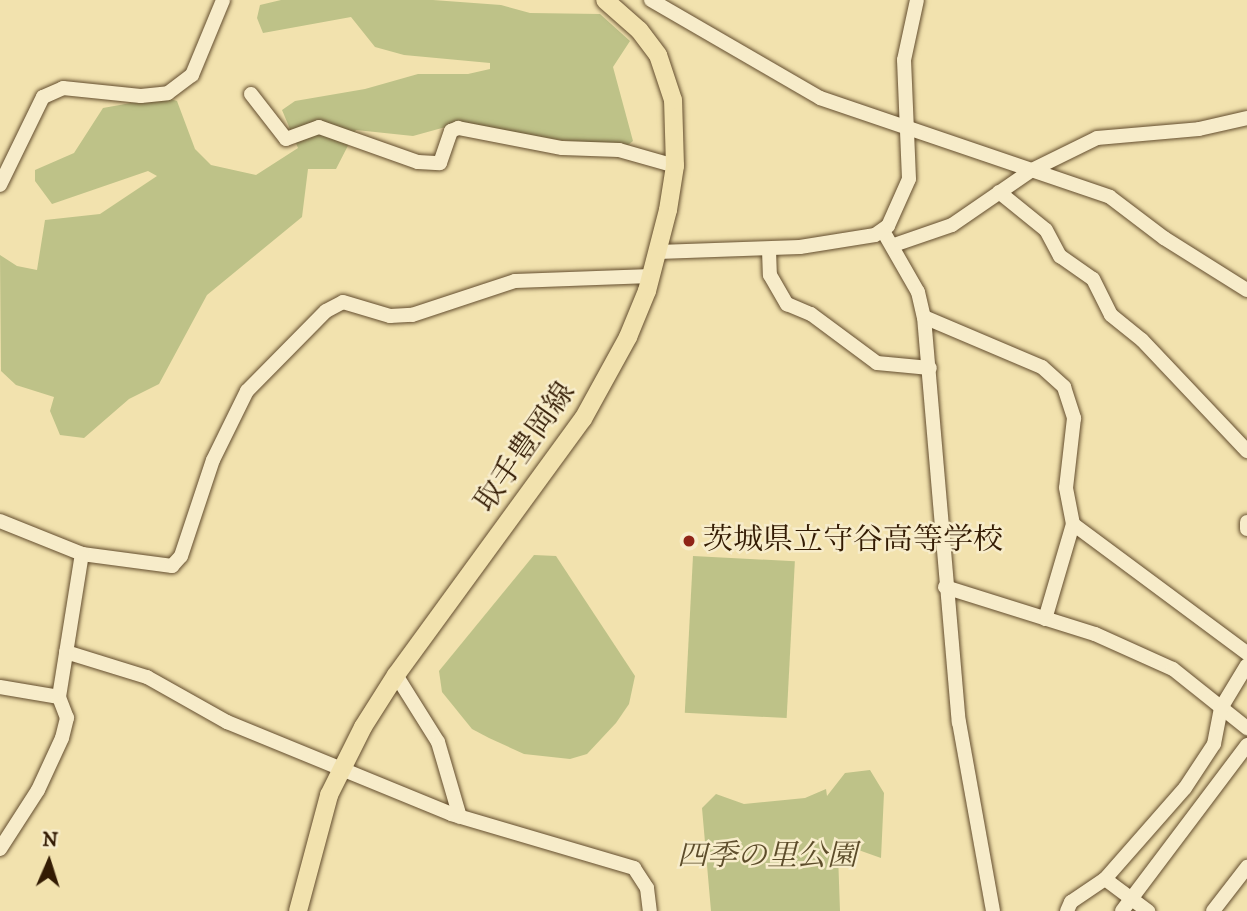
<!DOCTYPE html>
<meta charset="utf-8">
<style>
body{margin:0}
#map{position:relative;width:1247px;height:911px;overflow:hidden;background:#f2e2ae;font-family:"IM FELL DW Pica","Noto Serif JP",serif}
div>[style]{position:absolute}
.green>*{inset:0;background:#bec288;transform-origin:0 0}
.roads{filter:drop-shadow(0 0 2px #634d2e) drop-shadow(0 0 2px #634d2e)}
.minor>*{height:14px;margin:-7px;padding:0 7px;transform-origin:7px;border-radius:7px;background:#f7ecca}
.major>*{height:18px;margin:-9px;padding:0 9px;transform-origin:9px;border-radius:9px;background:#f2e2ae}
.dots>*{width:19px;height:19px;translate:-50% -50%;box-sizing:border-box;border:4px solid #f7ecca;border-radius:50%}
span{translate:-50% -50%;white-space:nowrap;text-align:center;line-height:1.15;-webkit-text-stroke:5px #f7ecca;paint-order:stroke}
.street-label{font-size:30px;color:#331b03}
.poi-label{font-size:30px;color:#331b03}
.left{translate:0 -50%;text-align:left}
.park-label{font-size:30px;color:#5d4d2b;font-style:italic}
.north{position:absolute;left:14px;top:827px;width:70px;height:70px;-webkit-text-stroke:5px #f7ecca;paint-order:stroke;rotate:3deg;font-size:19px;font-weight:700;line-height:28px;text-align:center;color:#331b03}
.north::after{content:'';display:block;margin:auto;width:24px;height:32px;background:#331b03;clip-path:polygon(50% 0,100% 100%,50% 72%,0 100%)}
</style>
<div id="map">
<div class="green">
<i style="clip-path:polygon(281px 0,433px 0,501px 5px,530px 13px,600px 14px,630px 41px,613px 67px,633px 141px,628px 145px,560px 140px,460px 123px,413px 136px,356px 130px,336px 169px,308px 169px,302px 217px,207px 295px,159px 384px,129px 399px,84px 438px,60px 435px,50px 411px,54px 397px,16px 385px,1px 371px,0 255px,17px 266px,37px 270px,45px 220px,100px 214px,157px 176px,148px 171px,52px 204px,35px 181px,35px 170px,74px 153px,103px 108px,164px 97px,177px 101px,195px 149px,211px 165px,256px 175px,298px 148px,282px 110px,295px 101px,365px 89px,418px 74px,468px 74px,490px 69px,490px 63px,404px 55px,375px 47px,351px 17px,263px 33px,257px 18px,260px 5px)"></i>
<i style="clip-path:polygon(534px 555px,556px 556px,635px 676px,629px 704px,616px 723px,587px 754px,570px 759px,524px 754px,489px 738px,472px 729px,442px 692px,439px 671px)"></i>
<i style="left:693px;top:556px;width:102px;height:157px;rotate:3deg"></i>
<i style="clip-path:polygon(870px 770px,884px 793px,881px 858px,850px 847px,838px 854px,840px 911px,711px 911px,702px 808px,716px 794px,744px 804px,805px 798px,826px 789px,827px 796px,845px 773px)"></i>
</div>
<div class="roads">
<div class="minor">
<i style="left:651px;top:0;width:195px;rotate:30.1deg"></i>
<i style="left:820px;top:98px;width:306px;rotate:18.8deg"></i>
<i style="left:1110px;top:197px;width:68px;rotate:37.2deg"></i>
<i style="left:1164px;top:238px;width:98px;rotate:32.1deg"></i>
<i style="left:251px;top:94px;width:57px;rotate:52.1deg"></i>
<i style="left:286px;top:139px;width:35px;rotate:-20deg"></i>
<i style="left:319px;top:127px;width:105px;rotate:19.5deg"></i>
<i style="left:418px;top:162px;width:22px;rotate:3deg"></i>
<i style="left:440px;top:163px;width:34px;rotate:-71deg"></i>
<i style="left:451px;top:131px;width:8px;rotate:-23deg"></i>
<i style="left:458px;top:128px;width:106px;rotate:10.9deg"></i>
<i style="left:562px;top:148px;width:57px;rotate:2deg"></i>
<i style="left:619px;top:150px;width:58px;rotate:15.9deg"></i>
<i style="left:0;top:185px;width:98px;rotate:-64deg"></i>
<i style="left:43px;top:97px;width:22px;rotate:-24deg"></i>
<i style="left:63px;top:88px;width:78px;rotate:5.9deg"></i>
<i style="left:141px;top:96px;width:27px;rotate:-6deg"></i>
<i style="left:168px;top:93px;width:30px;rotate:-37deg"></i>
<i style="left:192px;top:75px;width:81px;rotate:-67.5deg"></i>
<i style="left:999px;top:192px;width:60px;rotate:39deg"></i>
<i style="left:1046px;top:230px;width:30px;rotate:62deg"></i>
<i style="left:1060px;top:256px;width:40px;rotate:34.9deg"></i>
<i style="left:1093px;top:279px;width:40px;rotate:63.4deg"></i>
<i style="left:1111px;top:315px;width:40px;rotate:39deg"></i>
<i style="left:1142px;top:340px;width:153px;rotate:46.6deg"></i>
<i style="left:883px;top:231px;width:70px;rotate:60.2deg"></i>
<i style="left:918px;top:292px;width:26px;rotate:77deg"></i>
<i style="left:924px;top:317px;width:407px;rotate:85.1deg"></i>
<i style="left:959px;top:722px;width:192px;rotate:79.8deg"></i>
<i style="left:894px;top:245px;width:61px;rotate:-19deg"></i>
<i style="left:952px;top:225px;width:97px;rotate:-34.5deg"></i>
<i style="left:1032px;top:170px;width:72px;rotate:-26.2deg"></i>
<i style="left:1097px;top:138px;width:102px;rotate:-5deg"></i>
<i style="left:1199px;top:129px;width:49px;rotate:-12.9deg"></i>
<i style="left:769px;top:250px;width:25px;rotate:88deg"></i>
<i style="left:770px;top:275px;width:34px;rotate:60deg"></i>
<i style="left:787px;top:304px;width:26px;rotate:23deg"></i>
<i style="left:811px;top:314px;width:82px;rotate:36.6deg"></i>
<i style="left:877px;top:363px;width:53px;rotate:5.4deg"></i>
<i style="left:658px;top:252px;width:142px;rotate:-2deg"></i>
<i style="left:800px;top:247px;width:76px;rotate:-9.1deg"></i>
<i style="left:875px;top:235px;width:16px;rotate:-35deg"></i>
<i style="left:888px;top:226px;width:51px;rotate:-65.9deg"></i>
<i style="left:909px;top:179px;width:119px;rotate:-92.4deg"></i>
<i style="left:904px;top:60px;width:61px;rotate:-77.8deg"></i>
<i style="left:924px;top:317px;width:128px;rotate:23deg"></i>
<i style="left:1042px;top:367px;width:30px;rotate:42deg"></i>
<i style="left:1064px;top:387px;width:33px;rotate:72deg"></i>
<i style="left:1074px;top:418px;width:70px;rotate:96.5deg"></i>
<i style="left:1066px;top:488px;width:37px;rotate:79deg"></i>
<i style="left:1073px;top:524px;width:99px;rotate:106.4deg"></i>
<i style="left:0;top:521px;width:88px;rotate:21.9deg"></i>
<i style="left:82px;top:554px;width:91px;rotate:7.6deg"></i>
<i style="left:172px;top:566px;width:13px;rotate:-48deg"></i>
<i style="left:181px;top:556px;width:101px;rotate:-71.6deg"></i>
<i style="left:213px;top:460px;width:77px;rotate:-63.8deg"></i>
<i style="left:247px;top:391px;width:112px;rotate:-45.4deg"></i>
<i style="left:326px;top:311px;width:19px;rotate:-28deg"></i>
<i style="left:343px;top:302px;width:49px;rotate:16.6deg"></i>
<i style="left:390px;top:316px;width:22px;rotate:-3deg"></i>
<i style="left:412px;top:315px;width:108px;rotate:-18.3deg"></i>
<i style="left:515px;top:281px;width:136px;rotate:-2.1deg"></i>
<i style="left:1247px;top:522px;width:7px;rotate:90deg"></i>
<i style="left:1073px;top:524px;width:217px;rotate:36.6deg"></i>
<i style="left:945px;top:587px;width:157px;rotate:17.4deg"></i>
<i style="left:1095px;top:634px;width:85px;rotate:24.2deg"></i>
<i style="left:1173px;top:669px;width:95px;rotate:38.6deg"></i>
<i style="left:66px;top:652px;width:85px;rotate:17.2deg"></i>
<i style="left:147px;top:677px;width:92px;rotate:29.4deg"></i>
<i style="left:227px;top:722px;width:242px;rotate:22.3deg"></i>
<i style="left:451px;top:814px;width:191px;rotate:16.4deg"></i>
<i style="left:634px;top:868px;width:24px;rotate:57deg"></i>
<i style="left:647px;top:888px;width:23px;rotate:83deg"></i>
<i style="left:396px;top:675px;width:79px;rotate:57.9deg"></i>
<i style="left:438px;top:742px;width:78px;rotate:73.7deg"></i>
<i style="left:0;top:687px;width:60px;rotate:9.6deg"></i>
<i style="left:0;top:849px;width:70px;rotate:-57.2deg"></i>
<i style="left:38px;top:790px;width:57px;rotate:-65.2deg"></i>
<i style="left:62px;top:738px;width:21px;rotate:-76deg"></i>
<i style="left:67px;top:718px;width:22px;rotate:-111deg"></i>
<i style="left:59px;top:697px;width:145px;rotate:-80.9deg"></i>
<i style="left:1105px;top:879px;width:54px;rotate:36.7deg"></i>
<i style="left:1067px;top:911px;width:10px;rotate:-66deg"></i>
<i style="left:1071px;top:902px;width:41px;rotate:-34.1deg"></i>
<i style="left:1105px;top:879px;width:121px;rotate:-48.7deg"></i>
<i style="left:1185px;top:788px;width:53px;rotate:-56.6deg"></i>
<i style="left:1214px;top:744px;width:37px;rotate:-79deg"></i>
<i style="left:1221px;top:708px;width:50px;rotate:-58.8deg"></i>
<i style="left:1122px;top:911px;width:208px;rotate:-53deg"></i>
<i style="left:1213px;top:911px;width:56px;rotate:-52.3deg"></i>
</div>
<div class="major">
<i style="left:298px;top:911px;width:120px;rotate:-75deg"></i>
<i style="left:329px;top:795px;width:76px;rotate:-63.4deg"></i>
<i style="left:363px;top:727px;width:62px;rotate:-57.6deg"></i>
<i style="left:396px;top:675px;width:317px;rotate:-53.9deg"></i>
<i style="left:583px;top:419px;width:94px;rotate:-61.2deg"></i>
<i style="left:628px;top:337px;width:50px;rotate:-67.6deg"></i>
<i style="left:647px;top:291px;width:84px;rotate:-75.5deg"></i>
<i style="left:668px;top:210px;width:45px;rotate:-81deg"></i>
<i style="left:675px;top:166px;width:66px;rotate:-91.7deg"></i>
<i style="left:673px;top:100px;width:47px;rotate:-108.4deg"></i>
<i style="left:658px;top:55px;width:31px;rotate:-127deg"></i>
<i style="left:639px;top:30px;width:45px;rotate:-138.6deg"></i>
</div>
</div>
<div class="dots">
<i style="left:689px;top:541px;background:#8f2418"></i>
</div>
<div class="street-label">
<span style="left:526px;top:448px;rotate:-55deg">取手豊岡線</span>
</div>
<div class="poi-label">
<span class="left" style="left:703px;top:541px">茨城県立守谷高等学校</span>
</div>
<div class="park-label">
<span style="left:767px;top:857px">四季の里公園</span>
</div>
<div class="north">N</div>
</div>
